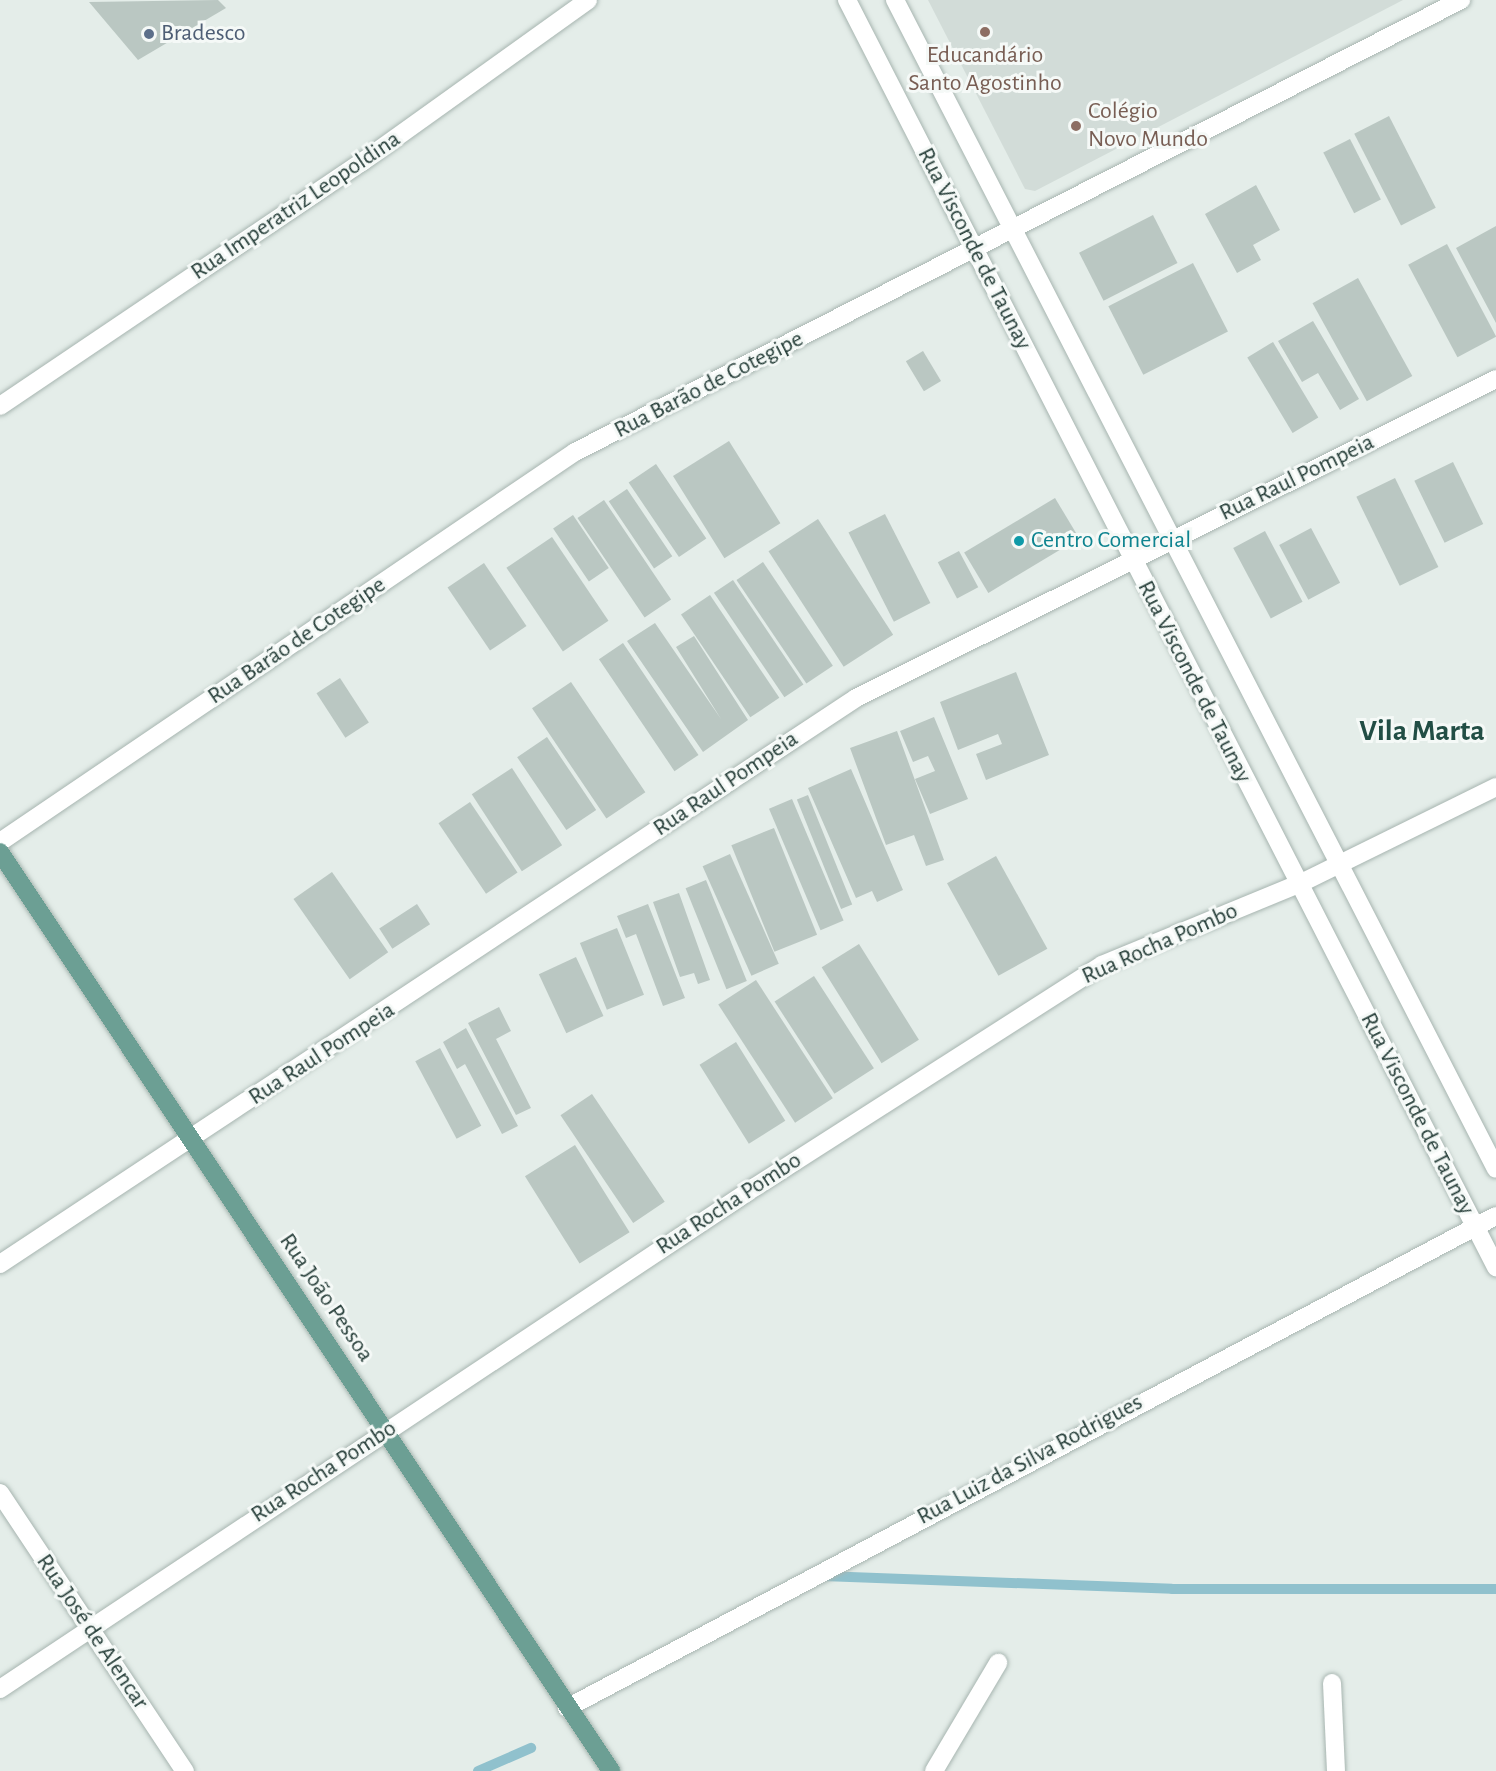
<!DOCTYPE html>
<meta charset="utf-8">
<style>
body{margin:0}
#map{position:relative;width:1496px;height:1771px;overflow:hidden;background:#e4ede9;font-family:"Alegreya Sans",sans-serif}
div>[style]{position:absolute}
.built>*{inset:0;background:#d2dcd8}
.stream>*{height:10px;margin:-5px;padding:0 5px;transform-origin:5px;border-radius:5px;background:#90c1cd}
.building>*{inset:0;background:#bac7c2;transform-origin:0 0}
.roads{filter:drop-shadow(0 0 2px #a7b5b0) drop-shadow(0 0 2px #a7b5b0)}
.minor>*{height:18px;margin:-9px;padding:0 9px;transform-origin:9px;border-radius:9px;background:#fff}
.major>*{height:18px;margin:-9px;padding:0 9px;transform-origin:9px;border-radius:9px;background:#6c9f94}
.dots>*{width:16px;height:16px;translate:-50% -50%;box-sizing:border-box;border:3px solid #f5f9f7;border-radius:50%}
span{translate:-50% -50%;white-space:nowrap;text-align:center;line-height:1.15;-webkit-text-stroke:6px #f5f9f7;paint-order:stroke}
.service-label{font-size:24px;color:#4e5e75}
.left{translate:0 -50%;text-align:left}
.education-label{font-size:24px;color:#785e54}
.street-label{font-size:24px;color:#253d38}
.culture-label{font-size:24px;color:#0d838f}
.district-label{font-size:30px;color:#224e45;font-weight:700}
</style>
<div id="map">
<div class="built">
<i style="clip-path:polygon(928px 0,1403px 0,1035px 191px,1025px 189px)"></i>
</div>
<div class="stream">
<i style="left:823px;top:1576px;width:349px;rotate:2.1deg"></i>
<i style="left:1172px;top:1589px;width:324px"></i>
<i style="left:478px;top:1771px;width:58px;rotate:-23.5deg"></i>
</div>
<div class="building">
<i style="clip-path:polygon(218px 0,226px 8px,138px 60px,89px 2px)"></i>
<i style="left:1389px;top:116px;width:103px;height:39px;rotate:63deg"></i>
<i style="left:1350px;top:139px;width:68px;height:30px;rotate:63deg"></i>
<i style="clip-path:polygon(1256px 185px,1280px 230px,1253px 245px,1261px 260px,1237px 273px,1205px 214px)"></i>
<i style="left:1153px;top:215px;width:54px;height:83px;rotate:63deg"></i>
<i style="clip-path:polygon(1496px 226px,1496px 323px,1456px 248px)"></i>
<i style="left:1447px;top:244px;width:105px;height:44px;rotate:62deg"></i>
<i style="left:1193px;top:263px;width:77px;height:95px;rotate:63deg"></i>
<i style="left:1358px;top:278px;width:112px;height:52px;rotate:61deg"></i>
<i style="clip-path:polygon(1313px 321px,1359px 399px,1340px 410px,1318px 373px,1302px 382px,1278px 341px)"></i>
<i style="left:1273px;top:342px;width:88px;height:30px;rotate:59deg"></i>
<i style="left:923px;top:351px;width:35px;height:20px;rotate:59deg"></i>
<i style="left:729px;top:441px;width:97px;height:66px;rotate:58deg"></i>
<i style="left:1453px;top:462px;width:69px;height:43px;rotate:64deg"></i>
<i style="left:656px;top:464px;width:90px;height:33px;rotate:56deg"></i>
<i style="left:1395px;top:478px;width:99px;height:43px;rotate:64deg"></i>
<i style="left:627px;top:489px;width:81px;height:22px;rotate:56deg"></i>
<i style="left:1055px;top:498px;width:47px;height:106px;rotate:59deg"></i>
<i style="left:604px;top:500px;width:120px;height:32px;rotate:56deg"></i>
<i style="left:885px;top:514px;width:100px;height:41px;rotate:63deg"></i>
<i style="left:573px;top:515px;width:64px;height:24px;rotate:56deg"></i>
<i style="left:818px;top:519px;width:138px;height:59px;rotate:57deg"></i>
<i style="left:1311px;top:528px;width:62px;height:36px;rotate:62deg"></i>
<i style="left:1265px;top:531px;width:80px;height:36px;rotate:62deg"></i>
<i style="left:552px;top:537px;width:101px;height:55px;rotate:56deg"></i>
<i style="left:959px;top:551px;width:41px;height:24px;rotate:62deg"></i>
<i style="left:763px;top:562px;width:125px;height:32px;rotate:56deg"></i>
<i style="left:484px;top:563px;width:76px;height:44px;rotate:56deg"></i>
<i style="left:733px;top:580px;width:126px;height:23px;rotate:56deg"></i>
<i style="left:710px;top:595px;width:124px;height:35px;rotate:56deg"></i>
<i style="clip-path:polygon(655px 623px,721px 719px,676px 647px,694px 636px,748px 720px,703px 752px,627px 641px)"></i>
<i style="left:623px;top:643px;width:135px;height:29px;rotate:56deg"></i>
<i style="clip-path:polygon(1016px 672px,1049px 755px,986px 780px,976px 754px,1002px 744px,998px 734px,958px 750px,940px 702px)"></i>
<i style="left:340px;top:678px;width:53px;height:28px;rotate:57deg"></i>
<i style="left:571px;top:682px;width:133px;height:47px;rotate:56deg"></i>
<i style="clip-path:polygon(934px 717px,968px 799px,930px 814px,915px 779px,935px 771px,928px 756px,913px 762px,900px 731px)"></i>
<i style="clip-path:polygon(897px 731px,944px 860px,926px 866px,914px 835px,886px 845px,850px 748px)"></i>
<i style="left:547px;top:737px;width:88px;height:36px;rotate:56deg"></i>
<i style="left:512px;top:768px;width:92px;height:48px;rotate:57deg"></i>
<i style="clip-path:polygon(851px 769px,903px 890px,877px 902px,872px 891px,856px 898px,808px 788px)"></i>
<i style="left:808px;top:795px;width:118px;height:12px;rotate:68deg"></i>
<i style="left:792px;top:799px;width:132px;height:25px;rotate:67deg"></i>
<i style="left:470px;top:802px;width:85px;height:38px;rotate:56deg"></i>
<i style="left:774px;top:828px;width:115px;height:46px;rotate:68deg"></i>
<i style="left:730px;top:854px;width:120px;height:30px;rotate:66deg"></i>
<i style="left:996px;top:856px;width:106px;height:56px;rotate:61deg"></i>
<i style="left:332px;top:872px;width:98px;height:47px;rotate:55deg"></i>
<i style="left:706px;top:880px;width:109px;height:22px;rotate:68deg"></i>
<i style="clip-path:polygon(679px 893px,710px 980px,698px 984px,694px 973px,680px 977px,653px 902px)"></i>
<i style="left:417px;top:904px;width:24px;height:45px;rotate:57deg"></i>
<i style="clip-path:polygon(648px 904px,685px 998px,663px 1006px,636px 934px,626px 938px,617px 916px)"></i>
<i style="left:617px;top:928px;width:72px;height:40px;rotate:68deg"></i>
<i style="left:859px;top:944px;width:113px;height:44px;rotate:58deg"></i>
<i style="left:576px;top:957px;width:65px;height:41px;rotate:65deg"></i>
<i style="left:814px;top:976px;width:110px;height:47px;rotate:57deg"></i>
<i style="left:756px;top:980px;width:141px;height:45px;rotate:57deg"></i>
<i style="clip-path:polygon(499px 1007px,511px 1031px,496px 1039px,531px 1108px,516px 1115px,468px 1023px)"></i>
<i style="clip-path:polygon(466px 1028px,518px 1126px,502px 1134px,465px 1064px,457px 1069px,443px 1042px)"></i>
<i style="left:736px;top:1042px;width:93px;height:43px;rotate:58deg"></i>
<i style="left:440px;top:1048px;width:88px;height:28px;rotate:62deg"></i>
<i style="left:592px;top:1094px;width:130px;height:38px;rotate:56deg"></i>
<i style="left:575px;top:1145px;width:103px;height:59px;rotate:58deg"></i>
</div>
<div class="roads">
<div class="minor">
<i style="left:847px;top:0;width:1424px;rotate:62.88deg"></i>
<i style="left:895px;top:0;width:1314px;rotate:62.79deg"></i>
<i style="left:0;top:406px;width:437px;rotate:-34deg"></i>
<i style="left:362px;top:162px;width:278px;rotate:-35.6deg"></i>
<i style="left:0;top:842px;width:695px;rotate:-34.15deg"></i>
<i style="left:575px;top:452px;width:995px;rotate:-27.03deg"></i>
<i style="left:0;top:1264px;width:1026px;rotate:-33.47deg"></i>
<i style="left:856px;top:698px;width:715px;rotate:-26.49deg"></i>
<i style="left:0;top:1493px;width:334px;rotate:56.4deg"></i>
<i style="left:1332px;top:1683px;width:88px;rotate:87.4deg"></i>
<i style="left:0;top:1689px;width:907px;rotate:-33.62deg"></i>
<i style="left:755px;top:1187px;width:412px;rotate:-32.6deg"></i>
<i style="left:1102px;top:965px;width:213px;rotate:-22.4deg"></i>
<i style="left:1299px;top:884px;width:220px;rotate:-26.2deg"></i>
<i style="left:567px;top:1708px;width:1051px;rotate:-27.91deg"></i>
<i style="left:934px;top:1771px;width:126px;rotate:-59.3deg"></i>
</div>
<div class="major">
<i style="left:0;top:852px;width:1104px;rotate:56.38deg"></i>
</div>
</div>
<div class="dots">
<i style="left:985px;top:32px;background:#8d6e63"></i>
<i style="left:149px;top:34px;background:#5c6f8a"></i>
<i style="left:1076px;top:126px;background:#8d6e63"></i>
<i style="left:1019px;top:541px;background:#0f9aa8"></i>
</div>
<div class="service-label">
<span class="left" style="left:161px;top:34px">Bradesco</span>
</div>
<div class="education-label">
<span style="left:985px;top:70px">Educandário<br>Santo Agostinho</span>
<span class="left" style="left:1088px;top:126px">Colégio<br>Novo Mundo</span>
</div>
<div class="street-label">
<span style="left:296px;top:206px;rotate:-34deg">Rua Imperatriz Leopoldina</span>
<span style="left:974px;top:249px;rotate:63deg">Rua Visconde de Taunay</span>
<span style="left:709px;top:385px;rotate:-27deg">Rua Barão de Cotegipe</span>
<span style="left:1297px;top:478px;rotate:-26deg">Rua Raul Pompeia</span>
<span style="left:297px;top:641px;rotate:-34deg">Rua Barão de Cotegipe</span>
<span style="left:1194px;top:682px;rotate:63deg">Rua Visconde de Taunay</span>
<span style="left:726px;top:784px;rotate:-34deg">Rua Raul Pompeia</span>
<span style="left:1160px;top:944px;rotate:-24deg">Rua Rocha Pombo</span>
<span style="left:322px;top:1054px;rotate:-33deg">Rua Raul Pompeia</span>
<span style="left:1417px;top:1114px;rotate:63deg">Rua Visconde de Taunay</span>
<span style="left:729px;top:1204px;rotate:-33deg">Rua Rocha Pombo</span>
<span style="left:326px;top:1298px;rotate:56deg">Rua João Pessoa</span>
<span style="left:1030px;top:1460px;rotate:-28deg">Rua Luiz da Silva Rodrigues</span>
<span style="left:324px;top:1472px;rotate:-33deg">Rua Rocha Pombo</span>
<span style="left:92px;top:1632px;rotate:56deg">Rua José de Alencar</span>
</div>
<div class="culture-label">
<span class="left" style="left:1031px;top:541px">Centro Comercial</span>
</div>
<div class="district-label">
<span style="left:1422px;top:731px">Vila Marta</span>
</div>
</div>
